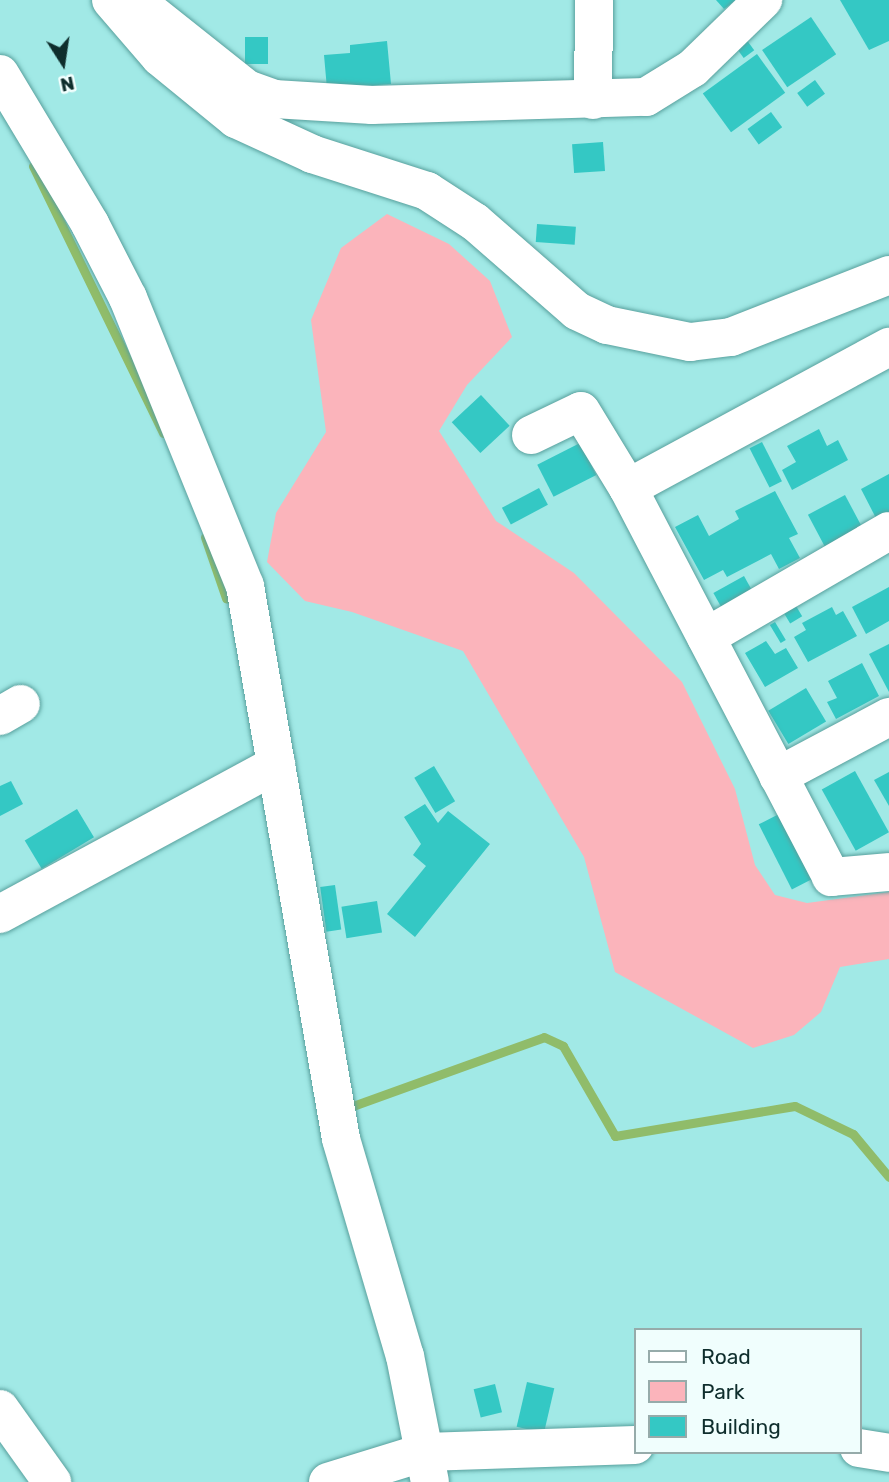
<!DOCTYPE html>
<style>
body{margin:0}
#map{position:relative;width:889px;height:1482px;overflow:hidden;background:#a1e9e6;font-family:Rubik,sans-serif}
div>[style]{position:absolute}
.green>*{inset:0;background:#fbb4bb}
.stream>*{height:9px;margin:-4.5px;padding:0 4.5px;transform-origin:4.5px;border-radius:4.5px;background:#90bc6a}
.building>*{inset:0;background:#34c8c4;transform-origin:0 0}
.roads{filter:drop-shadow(0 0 2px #58a09d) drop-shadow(0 0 2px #58a09d)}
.minor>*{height:38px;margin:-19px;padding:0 19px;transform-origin:19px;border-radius:19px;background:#fff}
span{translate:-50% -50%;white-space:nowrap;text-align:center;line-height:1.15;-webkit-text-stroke:5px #f0fefd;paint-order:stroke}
.legend{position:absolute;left:634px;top:1328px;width:228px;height:126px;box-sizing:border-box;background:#f0fefd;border:2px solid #96abaa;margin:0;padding:9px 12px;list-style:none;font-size:21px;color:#0f2e2d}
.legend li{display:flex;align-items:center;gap:14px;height:35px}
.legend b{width:35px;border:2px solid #96abaa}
.north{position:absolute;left:28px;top:28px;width:70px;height:70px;-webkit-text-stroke:5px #f0fefd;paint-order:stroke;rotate:168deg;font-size:19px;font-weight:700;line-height:28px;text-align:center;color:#0f2e2d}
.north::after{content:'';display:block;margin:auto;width:24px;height:32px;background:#0f2e2d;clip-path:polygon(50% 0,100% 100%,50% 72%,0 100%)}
</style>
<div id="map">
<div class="green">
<i style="clip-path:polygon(387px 214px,449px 244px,490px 281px,512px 337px,467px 385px,439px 431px,496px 521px,574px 573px,682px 682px,735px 789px,755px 865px,775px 895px,807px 903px,889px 892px,889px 959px,840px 967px,821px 1012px,794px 1035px,753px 1048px,615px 972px,584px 857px,463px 651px,352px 612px,305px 601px,267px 562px,276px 513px,326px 432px,311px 320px,341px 248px)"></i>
</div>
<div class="stream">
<i style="left:33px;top:166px;width:297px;rotate:64deg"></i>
<i style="left:205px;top:537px;width:65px;rotate:71deg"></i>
<i style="left:350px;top:1102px;width:5px;rotate:90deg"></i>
<i style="left:350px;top:1107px;width:206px;rotate:-19.8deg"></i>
<i style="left:544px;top:1037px;width:21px;rotate:25deg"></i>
<i style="left:563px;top:1046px;width:104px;rotate:60deg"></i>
<i style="left:615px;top:1136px;width:182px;rotate:-9.5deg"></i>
<i style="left:795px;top:1106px;width:64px;rotate:25.8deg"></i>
<i style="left:853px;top:1134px;width:56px;rotate:50.1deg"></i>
</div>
<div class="building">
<i style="clip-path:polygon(716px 0,736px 0,724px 9px)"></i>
<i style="clip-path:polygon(840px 0,889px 0,889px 41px,869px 50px)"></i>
<i style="left:811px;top:17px;width:45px;height:59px;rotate:56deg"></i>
<i style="left:245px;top:37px;width:23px;height:27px"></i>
<i style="left:746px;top:39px;width:14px;height:13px;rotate:54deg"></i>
<i style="clip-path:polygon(387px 41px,391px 84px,327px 89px,324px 55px,350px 53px,350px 45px)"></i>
<i style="left:757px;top:54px;width:48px;height:67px;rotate:54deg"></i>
<i style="left:815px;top:80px;width:17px;height:22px;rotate:54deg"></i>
<i style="left:771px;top:112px;width:19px;height:29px;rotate:54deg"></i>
<i style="left:603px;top:142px;width:29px;height:31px;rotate:86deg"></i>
<i style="left:537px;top:224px;width:39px;height:18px;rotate:4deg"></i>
<i style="left:481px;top:395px;width:42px;height:40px;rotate:47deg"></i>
<i style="clip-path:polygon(819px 429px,827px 446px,838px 440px,848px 460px,792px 490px,782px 470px,796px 462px,787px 446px)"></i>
<i style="left:762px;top:442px;width:44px;height:14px;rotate:63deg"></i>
<i style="left:580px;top:443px;width:36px;height:48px;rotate:63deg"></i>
<i style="clip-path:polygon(889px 474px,889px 517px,878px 522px,861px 489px)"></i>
<i style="left:539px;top:488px;width:19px;height:42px;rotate:62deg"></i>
<i style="clip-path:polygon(775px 491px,798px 534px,789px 538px,800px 558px,779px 569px,771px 554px,727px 577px,723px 570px,704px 580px,675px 527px,698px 515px,709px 536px,739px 519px,735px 511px)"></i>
<i style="left:845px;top:495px;width:41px;height:42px;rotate:62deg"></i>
<i style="left:744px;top:576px;width:18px;height:35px;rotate:61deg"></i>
<i style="clip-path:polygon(889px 587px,889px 621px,866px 634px,852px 607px)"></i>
<i style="left:796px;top:606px;width:12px;height:14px;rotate:59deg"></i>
<i style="clip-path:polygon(832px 607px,836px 615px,843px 611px,857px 636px,808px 662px,794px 637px,806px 630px,802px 623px)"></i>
<i style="left:775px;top:622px;width:21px;height:6px;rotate:59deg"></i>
<i style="clip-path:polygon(766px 641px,775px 654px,786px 648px,798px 668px,765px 687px,745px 653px)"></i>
<i style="clip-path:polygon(889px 644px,889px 692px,869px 654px)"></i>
<i style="clip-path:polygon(862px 663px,879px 696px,836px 719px,827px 702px,837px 698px,828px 681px)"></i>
<i style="left:806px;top:688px;width:39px;height:44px;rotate:59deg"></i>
<i style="left:434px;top:766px;width:41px;height:23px;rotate:59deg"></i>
<i style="left:855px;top:771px;width:70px;height:38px;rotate:61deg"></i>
<i style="clip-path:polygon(889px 772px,889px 806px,874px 780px)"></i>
<i style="clip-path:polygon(11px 781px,23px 804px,0 816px,0 786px)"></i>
<i style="clip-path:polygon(425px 804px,438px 823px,448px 811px,490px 844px,415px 937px,387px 914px,426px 866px,413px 855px,421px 844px,404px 817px)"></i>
<i style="left:77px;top:809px;width:33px;height:61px;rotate:59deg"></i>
<i style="left:781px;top:813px;width:73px;height:25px;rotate:63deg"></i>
<i style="left:335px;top:885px;width:45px;height:15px;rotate:82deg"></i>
<i style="left:377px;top:901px;width:32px;height:36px;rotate:81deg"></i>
<i style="left:527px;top:1382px;width:28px;height:46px;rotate:13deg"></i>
<i style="left:495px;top:1384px;width:29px;height:22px;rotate:76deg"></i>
</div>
<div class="roads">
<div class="minor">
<i style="left:111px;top:0;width:75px;rotate:49.3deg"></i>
<i style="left:160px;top:57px;width:98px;rotate:39.2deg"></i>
<i style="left:236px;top:119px;width:84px;rotate:24.7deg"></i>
<i style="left:312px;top:154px;width:121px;rotate:17.8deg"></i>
<i style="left:427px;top:191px;width:57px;rotate:32.9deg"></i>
<i style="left:475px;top:222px;width:135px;rotate:41.1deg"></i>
<i style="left:577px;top:311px;width:33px;rotate:25deg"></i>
<i style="left:607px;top:325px;width:85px;rotate:11.6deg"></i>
<i style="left:690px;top:342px;width:41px;rotate:-7deg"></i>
<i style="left:731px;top:337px;width:170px;rotate:-21.4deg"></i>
<i style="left:135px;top:0;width:143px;rotate:38.5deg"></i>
<i style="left:247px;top:89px;width:29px;rotate:20deg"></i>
<i style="left:274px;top:99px;width:98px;rotate:3.5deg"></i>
<i style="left:372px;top:105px;width:274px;rotate:-1.7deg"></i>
<i style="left:646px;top:97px;width:55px;rotate:-31.7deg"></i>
<i style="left:693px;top:68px;width:98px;rotate:-44.2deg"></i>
<i style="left:0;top:74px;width:175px;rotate:59deg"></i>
<i style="left:90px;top:224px;width:83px;rotate:62.8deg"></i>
<i style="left:128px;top:298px;width:311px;rotate:67.9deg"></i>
<i style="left:245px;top:586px;width:561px;rotate:80.15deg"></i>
<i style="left:341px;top:1139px;width:226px;rotate:73.6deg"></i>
<i style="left:405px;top:1356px;width:128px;rotate:78.8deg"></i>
<i style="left:593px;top:100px;width:100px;rotate:-89.4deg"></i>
<i style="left:531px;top:435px;width:55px;rotate:-25.6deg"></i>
<i style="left:581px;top:411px;width:90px;rotate:58.6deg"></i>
<i style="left:628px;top:488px;width:439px;rotate:62.4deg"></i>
<i style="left:831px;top:877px;width:58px;rotate:-4.9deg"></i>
<i style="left:628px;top:488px;width:297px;rotate:-28.4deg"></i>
<i style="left:706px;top:637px;width:211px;rotate:-30.1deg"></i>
<i style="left:0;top:716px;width:24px;rotate:-30deg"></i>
<i style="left:778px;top:776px;width:126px;rotate:-28deg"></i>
<i style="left:0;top:914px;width:314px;rotate:-28.4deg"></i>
<i style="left:0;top:1409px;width:90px;rotate:54.5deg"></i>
<i style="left:859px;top:1448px;width:30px;rotate:9deg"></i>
<i style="left:328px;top:1482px;width:102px;rotate:-17.2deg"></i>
<i style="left:425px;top:1452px;width:210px;rotate:-1.9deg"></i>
</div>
</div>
<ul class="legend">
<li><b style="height:9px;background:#fff"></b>Road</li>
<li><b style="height:19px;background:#fbb4bb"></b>Park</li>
<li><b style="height:19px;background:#34c8c4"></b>Building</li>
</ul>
<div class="north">N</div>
</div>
